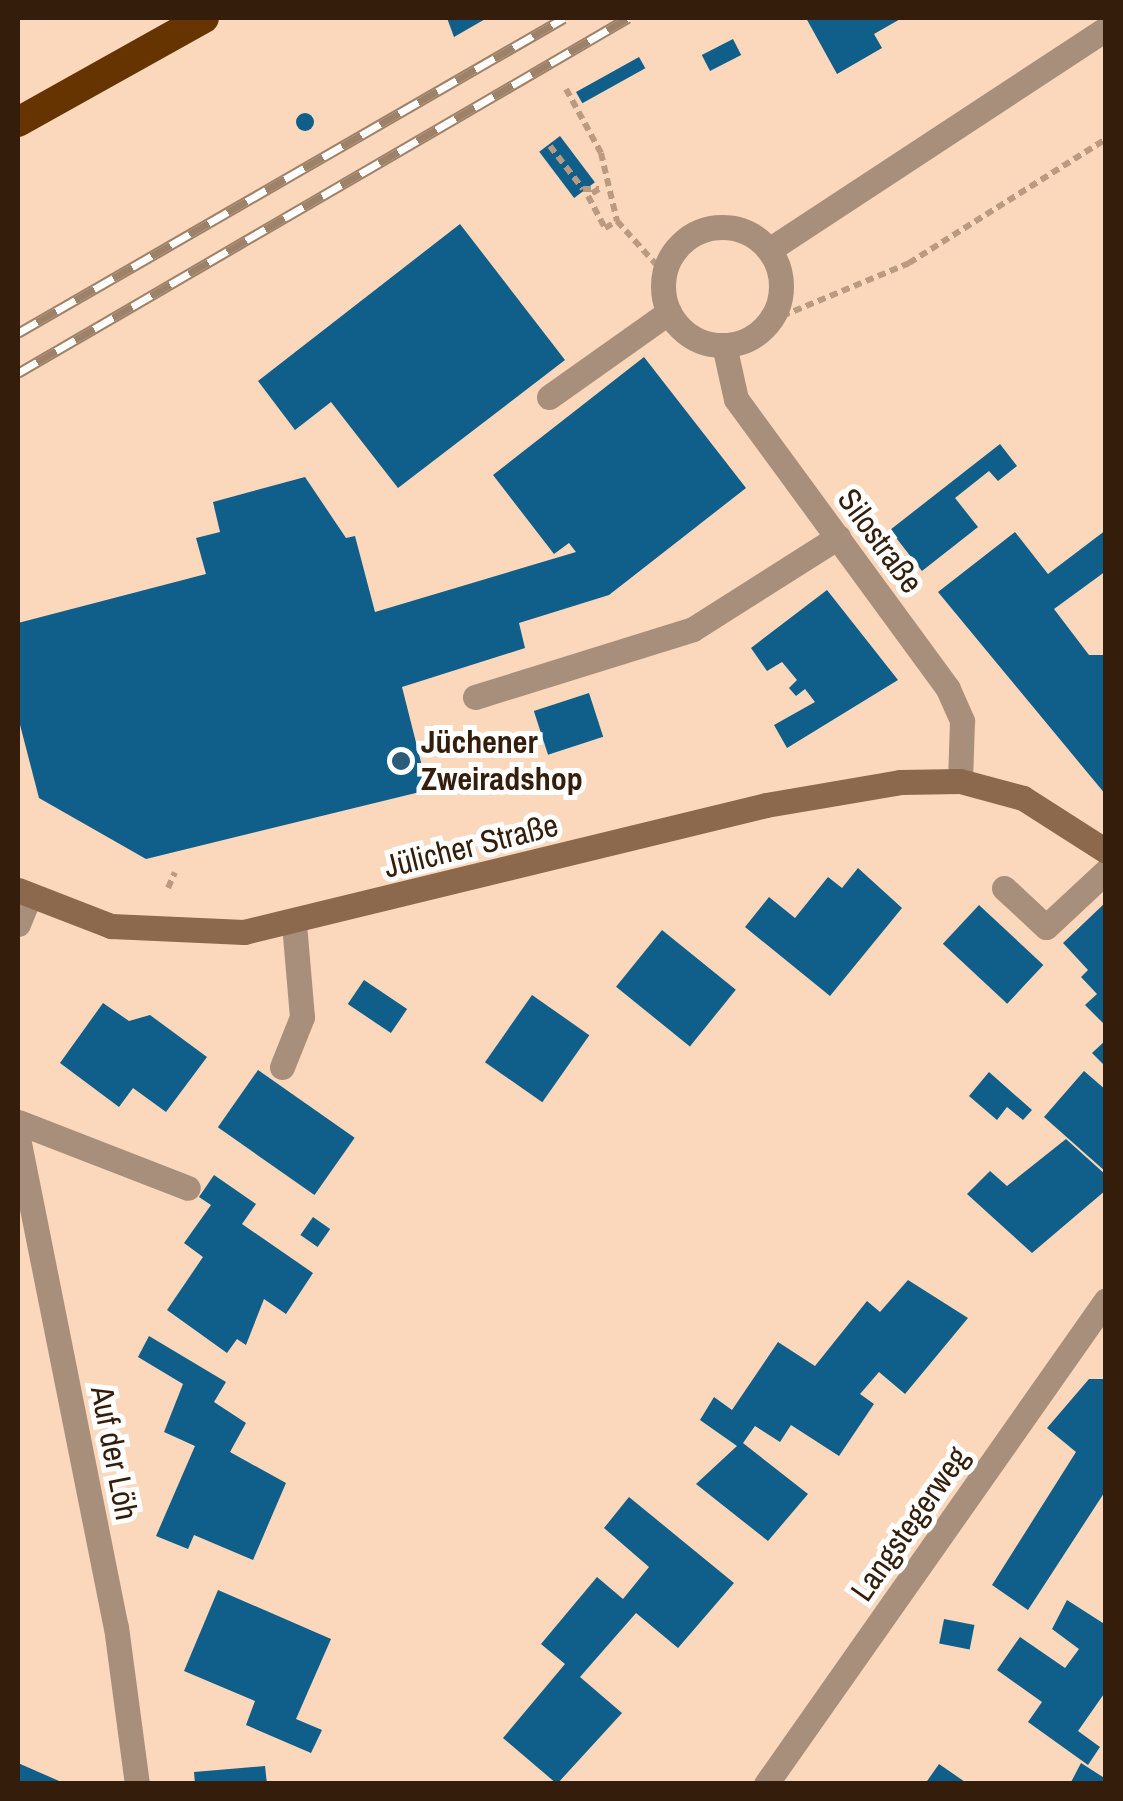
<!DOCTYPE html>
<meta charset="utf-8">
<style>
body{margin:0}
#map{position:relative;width:1123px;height:1801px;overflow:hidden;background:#fbd7bb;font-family:"Archivo Narrow",sans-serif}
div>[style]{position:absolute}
.building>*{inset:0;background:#0f5f8a;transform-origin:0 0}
.round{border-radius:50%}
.path>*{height:6px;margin-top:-3px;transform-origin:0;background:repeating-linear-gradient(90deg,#ba9b82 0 8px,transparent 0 13px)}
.lane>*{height:25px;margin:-12.5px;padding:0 12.5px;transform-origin:12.5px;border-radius:12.5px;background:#a88f7c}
.street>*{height:25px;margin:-12.5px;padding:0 12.5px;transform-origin:12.5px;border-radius:12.5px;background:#a88f7c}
.street>.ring{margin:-12.5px;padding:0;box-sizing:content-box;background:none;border:25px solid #a88f7c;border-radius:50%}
.secondary>*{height:25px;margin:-12.5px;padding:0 12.5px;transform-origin:12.5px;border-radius:12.5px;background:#8c684c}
.highway>*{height:30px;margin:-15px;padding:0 15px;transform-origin:15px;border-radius:15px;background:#653400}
.rail>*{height:11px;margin-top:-5.5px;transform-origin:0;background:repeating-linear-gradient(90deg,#fff 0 22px,#9e8169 0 44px);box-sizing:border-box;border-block:2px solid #9e8169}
.dots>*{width:28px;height:28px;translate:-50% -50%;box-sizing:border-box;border:5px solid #fff;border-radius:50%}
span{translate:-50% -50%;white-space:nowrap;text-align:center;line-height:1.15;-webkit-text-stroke:10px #fff;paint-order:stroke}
.street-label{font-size:32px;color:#341e0b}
.poi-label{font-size:32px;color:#341e0b;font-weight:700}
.left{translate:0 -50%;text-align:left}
.frame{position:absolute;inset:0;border:20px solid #341e0b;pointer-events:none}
</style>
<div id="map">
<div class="building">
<i style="clip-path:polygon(447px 18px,487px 18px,454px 37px)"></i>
<i style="clip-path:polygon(806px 18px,902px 18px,874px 34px,882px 48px,837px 74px)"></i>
<i style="left:733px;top:39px;width:18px;height:35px;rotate:63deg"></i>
<i style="left:639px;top:57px;width:13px;height:72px;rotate:61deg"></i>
<i class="round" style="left:296px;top:113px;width:18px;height:18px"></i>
<i style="left:560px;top:136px;width:58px;height:26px;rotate:53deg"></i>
<i style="clip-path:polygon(460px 224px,565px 360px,398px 488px,331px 402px,295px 430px,258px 381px)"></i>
<i style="clip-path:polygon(644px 357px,746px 488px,609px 595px,519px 623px,525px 648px,402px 687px,428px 790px,146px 859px,39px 798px,18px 717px,18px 623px,206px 574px,196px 538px,220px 532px,213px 502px,305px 477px,346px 538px,355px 536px,375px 612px,576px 552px,569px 543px,554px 554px,493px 475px)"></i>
<i style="clip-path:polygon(1000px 444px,1017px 466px,998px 481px,989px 471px,955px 498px,978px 527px,922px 571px,890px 530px)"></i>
<i style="clip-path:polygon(1106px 530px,1106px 571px,1054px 609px,1089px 655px,1106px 655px,1106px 795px,938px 592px,1015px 532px,1048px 574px)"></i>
<i style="clip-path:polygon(827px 590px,898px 680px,787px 748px,774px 725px,815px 702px,805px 689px,796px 696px,789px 688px,797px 680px,782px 662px,767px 671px,751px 648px)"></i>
<i style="left:589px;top:693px;width:46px;height:58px;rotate:72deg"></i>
<i style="clip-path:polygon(858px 868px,902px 908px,830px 996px,745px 927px,769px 897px,795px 918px,828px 877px,842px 888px)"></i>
<i style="clip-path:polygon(1106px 902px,1106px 1026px,1085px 1005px,1097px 994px,1081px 977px,1088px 970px,1063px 943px)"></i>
<i style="left:979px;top:905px;width:88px;height:53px;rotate:43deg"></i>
<i style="left:662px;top:930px;width:95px;height:73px;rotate:39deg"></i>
<i style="left:364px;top:980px;width:52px;height:29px;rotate:34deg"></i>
<i style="left:532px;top:995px;width:70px;height:82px;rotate:35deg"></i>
<i style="clip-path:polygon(103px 1003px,129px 1021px,150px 1015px,207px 1057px,166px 1112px,133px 1088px,119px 1107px,60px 1063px)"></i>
<i style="clip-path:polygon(1106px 1040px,1106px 1067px,1092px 1053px)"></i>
<i style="left:258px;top:1070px;width:118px;height:70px;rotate:35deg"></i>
<i style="clip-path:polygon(1084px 1071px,1106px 1090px,1106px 1172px,1044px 1117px)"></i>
<i style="clip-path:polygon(989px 1072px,1032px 1110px,1023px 1120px,1007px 1107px,997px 1120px,969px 1096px)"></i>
<i style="clip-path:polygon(1066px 1139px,1106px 1175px,1106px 1190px,1032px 1253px,967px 1194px,990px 1171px,1007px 1186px)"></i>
<i style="clip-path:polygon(214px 1175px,256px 1204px,242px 1224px,313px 1273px,286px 1314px,264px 1299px,246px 1345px,237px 1339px,227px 1353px,167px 1310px,203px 1257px,184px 1243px,211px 1205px,199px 1197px)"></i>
<i style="left:313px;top:1217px;width:21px;height:22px;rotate:35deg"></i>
<i style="clip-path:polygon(908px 1280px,968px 1318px,905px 1394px,879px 1372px,860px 1394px,874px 1404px,839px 1456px,791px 1425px,780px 1442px,755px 1426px,743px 1443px,808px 1494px,768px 1541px,696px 1484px,737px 1446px,700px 1420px,714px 1397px,732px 1410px,778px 1342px,815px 1366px,867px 1301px,880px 1312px)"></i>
<i style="clip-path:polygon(149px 1336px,226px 1382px,214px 1402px,246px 1423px,230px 1452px,286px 1483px,253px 1560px,194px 1535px,188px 1549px,156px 1536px,195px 1446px,164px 1432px,183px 1384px,138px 1357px)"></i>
<i style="clip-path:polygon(1089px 1379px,1106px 1379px,1106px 1490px,1028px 1610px,992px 1585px,1076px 1452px,1047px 1428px)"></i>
<i style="clip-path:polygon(629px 1497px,734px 1583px,678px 1648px,636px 1613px,580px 1677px,622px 1713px,557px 1784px,503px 1738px,565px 1664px,541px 1644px,597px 1577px,623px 1599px,649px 1567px,604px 1528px)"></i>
<i style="clip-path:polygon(218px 1590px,331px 1639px,296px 1719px,322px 1730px,311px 1753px,246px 1725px,255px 1701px,184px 1671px)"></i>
<i style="clip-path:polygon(1067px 1600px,1106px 1625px,1106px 1691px,1078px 1731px,1100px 1747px,1088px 1765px,1028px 1722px,1042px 1702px,997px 1670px,1020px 1637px,1065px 1668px,1079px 1649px,1052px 1629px)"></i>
<i style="left:944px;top:1619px;width:31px;height:25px;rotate:11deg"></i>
<i style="clip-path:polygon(18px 1763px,66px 1784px,18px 1784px)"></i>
<i style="clip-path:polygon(1081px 1763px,1106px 1779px,1106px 1784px,1070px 1784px)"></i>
<i style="clip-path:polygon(939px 1764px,968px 1784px,925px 1784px)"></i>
<i style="clip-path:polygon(265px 1766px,267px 1784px,195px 1784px,194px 1772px)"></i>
</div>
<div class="path">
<i style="left:566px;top:89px;width:73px;rotate:61.3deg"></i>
<i style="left:601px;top:153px;width:70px;rotate:76.8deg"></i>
<i style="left:617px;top:221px;width:69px;rotate:48deg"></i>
<i style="left:550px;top:146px;width:54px;rotate:52.5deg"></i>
<i style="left:583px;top:189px;width:16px"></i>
<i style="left:599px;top:189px;width:13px;rotate:148deg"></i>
<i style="left:588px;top:196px;width:36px;rotate:62deg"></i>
<i style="left:605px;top:228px;width:14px;rotate:-30deg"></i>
<i style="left:770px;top:321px;width:151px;rotate:-22.6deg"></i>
<i style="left:909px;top:263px;width:233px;rotate:-32.2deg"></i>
<i style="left:168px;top:888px;width:17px;rotate:-66deg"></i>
</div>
<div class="lane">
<i style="left:549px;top:397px;width:147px;rotate:-35.3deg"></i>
<i style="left:475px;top:697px;width:228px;rotate:-17.3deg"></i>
<i style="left:693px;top:629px;width:172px;rotate:-32.4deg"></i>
<i style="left:1004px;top:888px;width:57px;rotate:42.9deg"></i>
<i style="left:1046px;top:927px;width:82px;rotate:-43deg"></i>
<i style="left:282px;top:1067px;width:54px;rotate:-68.2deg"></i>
<i style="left:302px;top:1017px;width:93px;rotate:-94.9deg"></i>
<i style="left:18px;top:1122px;width:182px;rotate:21.2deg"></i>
</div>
<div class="street">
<i class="ring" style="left:663px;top:227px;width:93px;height:93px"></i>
<i style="left:769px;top:250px;width:403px;rotate:-33.3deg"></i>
<i style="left:724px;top:345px;width:55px;rotate:77.5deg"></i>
<i style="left:736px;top:399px;width:359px;rotate:53.8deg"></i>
<i style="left:948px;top:689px;width:35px;rotate:66deg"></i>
<i style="left:962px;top:721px;width:60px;rotate:91.9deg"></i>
<i style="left:18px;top:924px;width:29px;rotate:-68deg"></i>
<i style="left:18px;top:1138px;width:499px;rotate:78.7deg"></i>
<i style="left:116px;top:1627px;width:158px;rotate:82.4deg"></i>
<i style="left:766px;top:1784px;width:591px;rotate:-54.91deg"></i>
</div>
<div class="secondary">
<i style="left:18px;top:890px;width:100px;rotate:21.2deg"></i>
<i style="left:111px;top:926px;width:133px;rotate:2.6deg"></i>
<i style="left:244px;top:932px;width:537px;rotate:-13.67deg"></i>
<i style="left:766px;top:805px;width:136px;rotate:-9.7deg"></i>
<i style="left:900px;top:782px;width:60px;rotate:-1deg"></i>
<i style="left:960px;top:781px;width:65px;rotate:15.1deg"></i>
<i style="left:1023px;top:798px;width:98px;rotate:32.6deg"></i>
</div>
<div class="highway">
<i style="left:18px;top:122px;width:213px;rotate:-29.2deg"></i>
</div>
<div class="rail">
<i style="left:18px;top:333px;width:630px;rotate:-29.98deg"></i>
<i style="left:18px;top:373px;width:706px;rotate:-30.2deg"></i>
</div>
<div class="dots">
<i style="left:401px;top:761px;background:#2c5b7a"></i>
</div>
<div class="street-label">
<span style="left:880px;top:541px;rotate:54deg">Silostraße</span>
<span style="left:471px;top:846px;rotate:-14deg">Jülicher Straße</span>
<span style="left:114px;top:1453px;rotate:79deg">Auf der Löh</span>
<span style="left:910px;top:1524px;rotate:-55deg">Langstegerweg</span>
</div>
<div class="poi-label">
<span class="left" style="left:421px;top:761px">Jüchener<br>Zweiradshop</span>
</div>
<div class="frame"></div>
</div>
